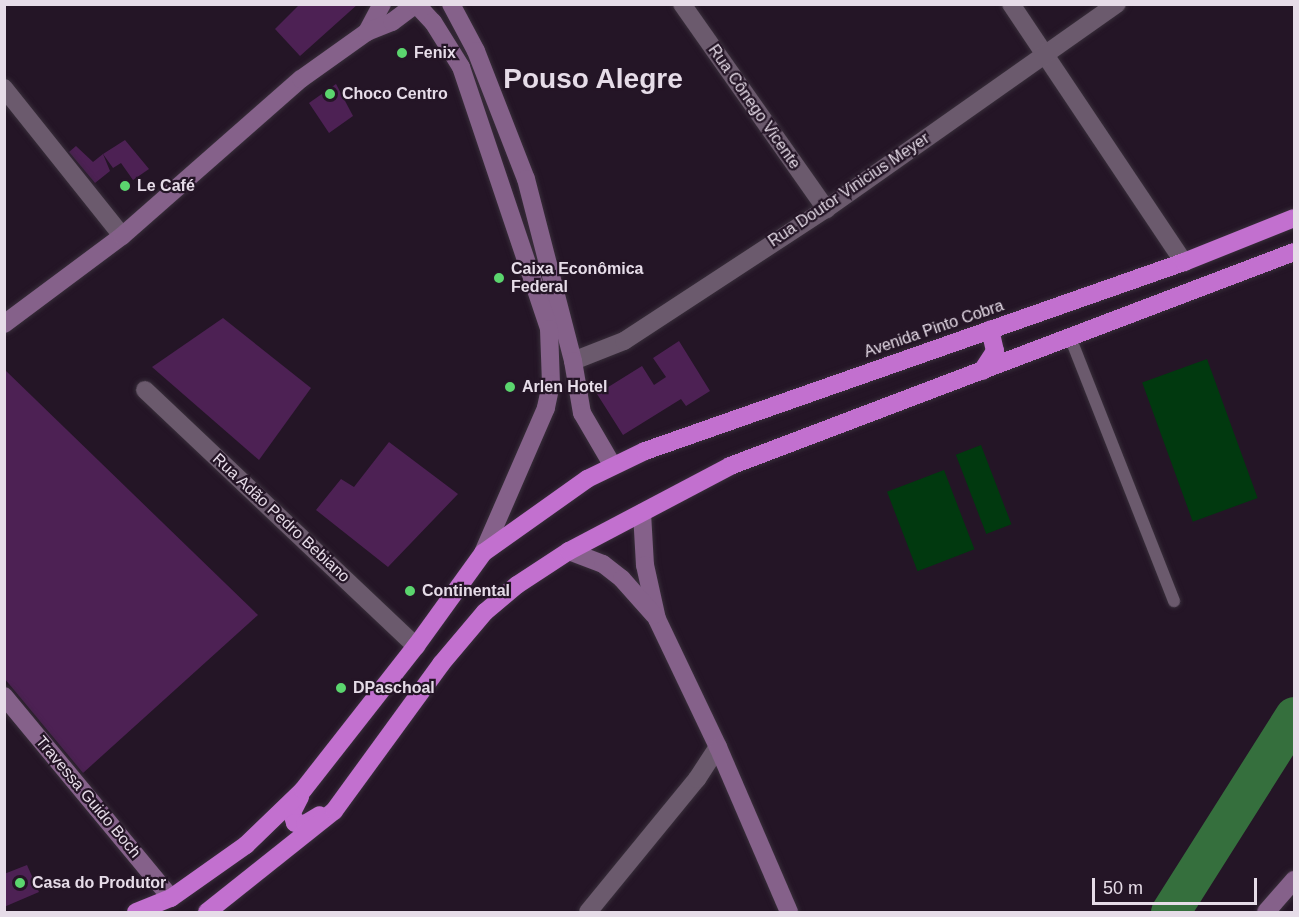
<!DOCTYPE html>
<meta charset="utf-8">
<style>
body{margin:0}
#map{position:relative;width:1299px;height:917px;overflow:hidden;background:#241526;font-family:Arial,sans-serif}
div>[style]{position:absolute}
.green>*{inset:0;background:#01390f;transform-origin:0 0}
.river>*{height:39px;margin:-19.5px;padding:0 19.5px;transform-origin:19.5px;border-radius:19.5px;background:#356f3d}
.building>*{inset:0;background:#4d2154}
.roads{filter:drop-shadow(0 0 2px #382e3a) drop-shadow(0 0 2px #382e3a)}
.lane>*{height:12px;margin:-6px;padding:0 6px;transform-origin:6px;border-radius:6px;background:#6b5a6d}
.street>*{height:18px;margin:-9px;padding:0 9px;transform-origin:9px;border-radius:9px;background:#6b5a6d}
.secondary>*{height:18px;margin:-9px;padding:0 9px;transform-origin:9px;border-radius:9px;background:#85618a}
.highway>*{height:18px;margin:-9px;padding:0 9px;transform-origin:9px;border-radius:9px;background:#c270cf}
.dots>*{width:16px;height:16px;translate:-50% -50%;box-sizing:border-box;border:3px solid #241526;border-radius:50%}
span{translate:-50% -50%;white-space:nowrap;text-align:center;line-height:1.15;-webkit-text-stroke:4.5px #241526;paint-order:stroke}
.poi-label{font-size:16px;color:#e6dce8;font-weight:700}
.left{translate:0 -50%;text-align:left}
.street-label{font-size:16px;color:#e6dce8}
.town-label{font-size:28px;color:#e6dce8;font-weight:700}
.frame{position:absolute;inset:0;border:6px solid #e6dce8;pointer-events:none}
.scale{position:absolute;left:1092px;top:878px;width:165px;height:27px;box-sizing:border-box;border:3px solid #e6dce8;border-top:0;padding-left:8px;font-size:18px;line-height:21px;white-space:nowrap;color:#e6dce8;-webkit-text-stroke:4px #241526;paint-order:stroke}
</style>
<div id="map">
<div class="green">
<i style="left:1207px;top:359px;width:148px;height:69px;rotate:70deg"></i>
<i style="left:981px;top:445px;width:85px;height:27px;rotate:69deg"></i>
<i style="left:944px;top:470px;width:85px;height:61px;rotate:69deg"></i>
</div>
<div class="river">
<i style="left:1170px;top:912px;width:232px;rotate:-57.7deg"></i>
</div>
<div class="building">
<i style="clip-path:polygon(300px 4px,358px 4px,300px 56px,275px 29px)"></i>
<i style="clip-path:polygon(336px 84px,353px 116px,329px 133px,309px 103px)"></i>
<i style="clip-path:polygon(125px 140px,149px 169px,133px 180px,121px 163px,113px 168px,103px 154px)"></i>
<i style="clip-path:polygon(76px 146px,93px 162px,103px 154px,110px 171px,95px 183px,69px 152px)"></i>
<i style="clip-path:polygon(223px 318px,311px 388px,259px 460px,152px 367px)"></i>
<i style="clip-path:polygon(679px 341px,710px 391px,686px 406px,681px 399px,623px 435px,597px 394px,642px 366px,654px 385px,666px 377px,653px 358px)"></i>
<i style="clip-path:polygon(4px 369px,258px 615px,83px 773px,4px 678px)"></i>
<i style="clip-path:polygon(389px 442px,458px 494px,388px 567px,316px 510px,341px 479px,354px 487px)"></i>
<i style="clip-path:polygon(27px 865px,39px 892px,4px 907px,4px 874px)"></i>
</div>
<div class="roads">
<div class="lane">
<i style="left:1070px;top:337px;width:284px;rotate:68.5deg"></i>
</div>
<div class="street">
<i style="left:682px;top:4px;width:251px;rotate:54.9deg"></i>
<i style="left:1011px;top:4px;width:311px;rotate:56.2deg"></i>
<i style="left:4px;top:88px;width:189px;rotate:51.4deg"></i>
<i style="left:573px;top:361px;width:55px;rotate:-21.4deg"></i>
<i style="left:624px;top:341px;width:241px;rotate:-33.2deg"></i>
<i style="left:826px;top:209px;width:356px;rotate:-35.2deg"></i>
<i style="left:145px;top:390px;width:373px;rotate:43.4deg"></i>
<i style="left:588px;top:912px;width:172px;rotate:-50.7deg"></i>
<i style="left:697px;top:779px;width:38px;rotate:-57deg"></i>
</div>
<div class="secondary">
<i style="left:451px;top:4px;width:53px;rotate:62deg"></i>
<i style="left:476px;top:51px;width:137px;rotate:68.7deg"></i>
<i style="left:526px;top:179px;width:188px;rotate:75.5deg"></i>
<i style="left:573px;top:361px;width:53px;rotate:80.2deg"></i>
<i style="left:582px;top:413px;width:61px;rotate:59.7deg"></i>
<i style="left:367px;top:32px;width:32px;rotate:-62deg"></i>
<i style="left:4px;top:324px;width:147px;rotate:-36.7deg"></i>
<i style="left:122px;top:236px;width:238px;rotate:-41.3deg"></i>
<i style="left:301px;top:79px;width:81px;rotate:-35.5deg"></i>
<i style="left:367px;top:32px;width:27px;rotate:-22deg"></i>
<i style="left:392px;top:22px;width:30px;rotate:-37deg"></i>
<i style="left:416px;top:4px;width:25px;rotate:47deg"></i>
<i style="left:433px;top:22px;width:53px;rotate:58.1deg"></i>
<i style="left:461px;top:67px;width:276px;rotate:71.4deg"></i>
<i style="left:549px;top:329px;width:55px;rotate:87.9deg"></i>
<i style="left:551px;top:384px;width:25px;rotate:102deg"></i>
<i style="left:546px;top:408px;width:158px;rotate:113.5deg"></i>
<i style="left:642px;top:513px;width:52px;rotate:86.7deg"></i>
<i style="left:645px;top:565px;width:55px;rotate:77.5deg"></i>
<i style="left:657px;top:619px;width:142px;rotate:64.5deg"></i>
<i style="left:718px;top:747px;width:180px;rotate:66.7deg"></i>
<i style="left:569px;top:551px;width:36px;rotate:21deg"></i>
<i style="left:603px;top:564px;width:24px;rotate:38deg"></i>
<i style="left:622px;top:579px;width:48px;rotate:48.4deg"></i>
<i style="left:4px;top:696px;width:262px;rotate:50.4deg"></i>
<i style="left:1266px;top:912px;width:43px;rotate:-48.8deg"></i>
</div>
<div class="highway">
<i style="left:982px;top:371px;width:24px;rotate:-57deg"></i>
<i style="left:995px;top:351px;width:22px;rotate:-103deg"></i>
<i style="left:300px;top:797px;width:18px;rotate:117deg"></i>
<i style="left:292px;top:813px;width:10px;rotate:73deg"></i>
<i style="left:295px;top:823px;width:10px;rotate:6deg"></i>
<i style="left:305px;top:824px;width:17px;rotate:-31deg"></i>
<i style="left:136px;top:912px;width:38px;rotate:-22deg"></i>
<i style="left:171px;top:898px;width:92px;rotate:-35.2deg"></i>
<i style="left:246px;top:845px;width:79px;rotate:-44deg"></i>
<i style="left:303px;top:790px;width:183px;rotate:-51.9deg"></i>
<i style="left:416px;top:646px;width:115px;rotate:-54.2deg"></i>
<i style="left:483px;top:553px;width:128px;rotate:-35.4deg"></i>
<i style="left:587px;top:479px;width:64px;rotate:-25.8deg"></i>
<i style="left:645px;top:451px;width:571px;rotate:-19.32deg"></i>
<i style="left:1184px;top:262px;width:118px;rotate:-21.8deg"></i>
<i style="left:207px;top:912px;width:162px;rotate:-38.5deg"></i>
<i style="left:334px;top:811px;width:182px;rotate:-53.9deg"></i>
<i style="left:441px;top:664px;width:68px;rotate:-49.8deg"></i>
<i style="left:485px;top:612px;width:42px;rotate:-40.2deg"></i>
<i style="left:517px;top:585px;width:62px;rotate:-33.2deg"></i>
<i style="left:569px;top:551px;width:182px;rotate:-27.8deg"></i>
<i style="left:730px;top:466px;width:603px;rotate:-20.78deg"></i>
</div>
</div>
<div class="dots">
<i style="left:402px;top:53px;background:#5bd56e"></i>
<i style="left:330px;top:94px;background:#5bd56e"></i>
<i style="left:125px;top:186px;background:#5bd56e"></i>
<i style="left:499px;top:278px;background:#5bd56e"></i>
<i style="left:510px;top:387px;background:#5bd56e"></i>
<i style="left:410px;top:591px;background:#5bd56e"></i>
<i style="left:341px;top:688px;background:#5bd56e"></i>
<i style="left:20px;top:883px;background:#5bd56e"></i>
</div>
<div class="poi-label">
<span class="left" style="left:414px;top:53px">Fenix</span>
<span class="left" style="left:342px;top:94px">Choco Centro</span>
<span class="left" style="left:137px;top:186px">Le Café</span>
<span class="left" style="left:511px;top:278px">Caixa Econômica<br>Federal</span>
<span class="left" style="left:522px;top:387px">Arlen Hotel</span>
<span class="left" style="left:422px;top:591px">Continental</span>
<span class="left" style="left:353px;top:688px">DPaschoal</span>
<span class="left" style="left:32px;top:883px">Casa do Produtor</span>
</div>
<div class="street-label">
<span style="left:754px;top:107px;rotate:55deg">Rua Cônego Vicente</span>
<span style="left:849px;top:190px;rotate:-34deg">Rua Doutor Vinicius Meyer</span>
<span style="left:934px;top:329px;rotate:-19deg">Avenida Pinto Cobra</span>
<span style="left:281px;top:518px;rotate:43deg">Rua Adão Pedro Bebiano</span>
<span style="left:88px;top:797px;rotate:50deg">Travessa Guido Boch</span>
</div>
<div class="town-label">
<span style="left:593px;top:79px">Pouso Alegre</span>
</div>
<div class="frame"></div>
<div class="scale">50 m</div>
</div>
